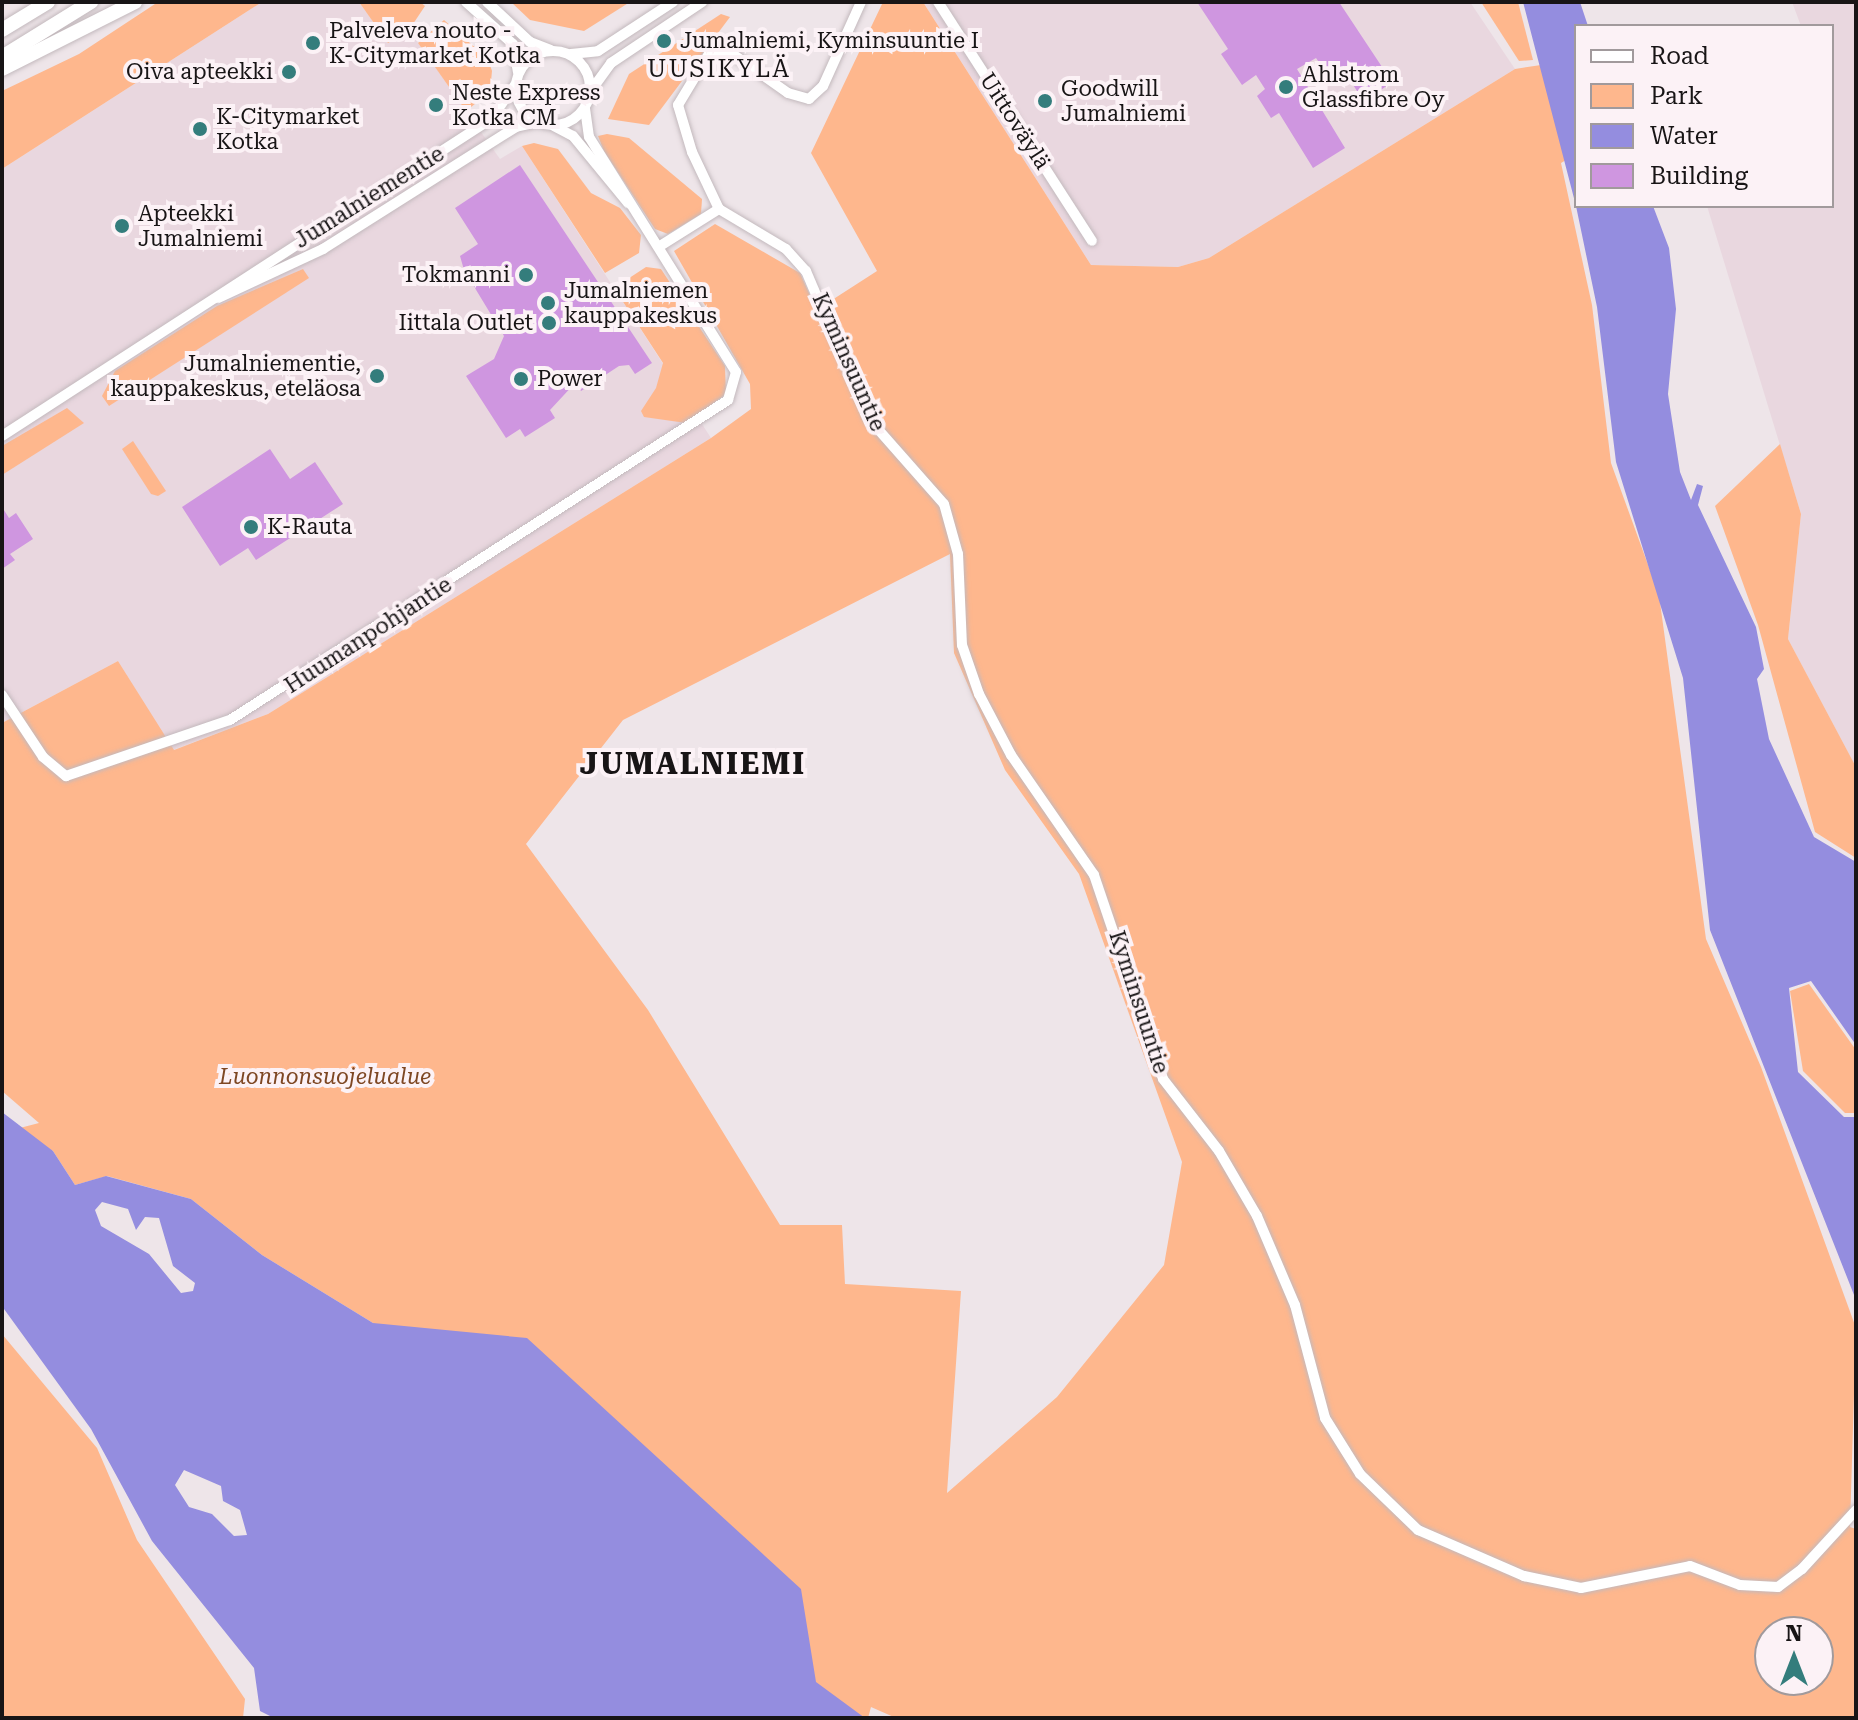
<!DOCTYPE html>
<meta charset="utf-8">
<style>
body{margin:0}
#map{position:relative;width:1858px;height:1720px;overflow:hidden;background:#eee5e9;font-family:"Roboto Serif",serif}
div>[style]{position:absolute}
.built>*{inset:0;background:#e9d7df}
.green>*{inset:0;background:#feb78d}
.water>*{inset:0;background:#948ddf}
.building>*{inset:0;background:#cf96e0}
.roads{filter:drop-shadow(0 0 2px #c3b9bd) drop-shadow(0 0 2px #c3b9bd)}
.minor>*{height:10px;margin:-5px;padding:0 5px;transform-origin:5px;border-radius:5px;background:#fff}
.minor>.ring{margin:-5px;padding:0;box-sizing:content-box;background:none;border:10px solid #fff;border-radius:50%}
.highway>*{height:14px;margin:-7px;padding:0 7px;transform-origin:7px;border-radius:7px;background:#fff}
.dots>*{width:22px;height:22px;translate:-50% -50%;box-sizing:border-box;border:4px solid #fcf2f6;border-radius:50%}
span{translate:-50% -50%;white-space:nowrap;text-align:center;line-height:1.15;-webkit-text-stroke:8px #fcf2f6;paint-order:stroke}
.poi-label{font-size:22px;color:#181516}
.left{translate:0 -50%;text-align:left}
.right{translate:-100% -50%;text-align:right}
.street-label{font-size:22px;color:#181516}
.park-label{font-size:22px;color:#7e4723;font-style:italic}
.neighbourhood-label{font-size:24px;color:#181516;letter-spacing:2px}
.district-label{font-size:30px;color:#181516;font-weight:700;letter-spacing:2px}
.frame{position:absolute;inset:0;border:4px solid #181516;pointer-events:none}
.legend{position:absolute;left:1574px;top:24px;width:260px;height:184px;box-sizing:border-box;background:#fcf2f6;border:2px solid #a19a9c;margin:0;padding:10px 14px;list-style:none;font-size:24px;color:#181516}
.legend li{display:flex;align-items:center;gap:16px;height:40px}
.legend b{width:40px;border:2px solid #a19a9c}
.north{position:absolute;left:1754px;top:1616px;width:80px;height:80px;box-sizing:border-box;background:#fcf2f6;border:2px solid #a19a9c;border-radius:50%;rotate:0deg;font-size:22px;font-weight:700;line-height:32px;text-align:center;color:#181516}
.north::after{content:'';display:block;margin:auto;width:28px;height:36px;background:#347d7c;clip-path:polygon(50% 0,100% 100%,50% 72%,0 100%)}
</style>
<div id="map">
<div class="built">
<i style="clip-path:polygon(262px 2px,359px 2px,388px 43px,409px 30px,500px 159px,522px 146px,711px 438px,268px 714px,173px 750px,118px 661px,2px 723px,2px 169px)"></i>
<i style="clip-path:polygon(923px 2px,1470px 2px,1515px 69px,1209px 258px,1178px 267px,1091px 265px)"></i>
<i style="clip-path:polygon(1792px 2px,1856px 2px,1856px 767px,1788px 639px,1801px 514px,1707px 206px,1832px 206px,1832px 26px,1801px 26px)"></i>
</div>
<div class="green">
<i style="clip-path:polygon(158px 2px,262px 2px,2px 169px,2px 91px,79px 54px)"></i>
<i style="clip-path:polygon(359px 2px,420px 2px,425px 6px,409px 30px,388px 43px)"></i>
<i style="clip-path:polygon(511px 2px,630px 2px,584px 31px,530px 20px)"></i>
<i style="clip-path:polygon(evenodd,883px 2px,923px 2px,1091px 265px,1178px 267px,1209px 258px,1515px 69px,1541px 65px,1566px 160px,1561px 163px,1592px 305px,1611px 463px,1659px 595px,1706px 939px,1761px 1067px,1856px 1328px,1850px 1527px,1856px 1529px,1855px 1718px,896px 1718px,871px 1707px,868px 1718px,777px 1718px,373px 1323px,262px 1255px,191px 1199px,107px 1176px,75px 1185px,53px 1151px,16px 1129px,39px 1123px,2px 1091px,2px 723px,118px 661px,174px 750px,268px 714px,711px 438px,751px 409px,750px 384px,674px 251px,715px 224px,800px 273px,830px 340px,843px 334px,832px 300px,877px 271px,811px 153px,883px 2px,950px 554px,954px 653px,1005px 770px,1079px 874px,1182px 1162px,1164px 1265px,1057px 1397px,947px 1493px,961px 1291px,845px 1284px,842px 1225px,780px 1225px,648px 1010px,526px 844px,623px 720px,950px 554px,883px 2px,1770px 1632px,1818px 1632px,1818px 1680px,1770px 1680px,1770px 1632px)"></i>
<i style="clip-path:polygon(1481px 2px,1518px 2px,1533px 60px,1519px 61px)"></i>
<i style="clip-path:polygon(721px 14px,730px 17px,649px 125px,608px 119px,629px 74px)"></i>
<i style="clip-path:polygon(444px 20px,488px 59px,492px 71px,490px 92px,466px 111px,418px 43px)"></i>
<i style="clip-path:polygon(607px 134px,629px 138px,702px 199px,701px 214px,668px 234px,655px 229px,604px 151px,598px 136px)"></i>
<i style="clip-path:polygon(534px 143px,558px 149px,591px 193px,620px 208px,641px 235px,639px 253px,605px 273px,522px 146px)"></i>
<i style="clip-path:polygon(646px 267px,661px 269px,725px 366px,726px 394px,686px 423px,644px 417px,641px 411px,656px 388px,663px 363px,614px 288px)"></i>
<i style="clip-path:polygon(303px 269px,309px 278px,109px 406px,102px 396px,115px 371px,217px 306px)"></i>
<i style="clip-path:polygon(67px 408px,84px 423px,2px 475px,2px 446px)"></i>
<i style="clip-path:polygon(133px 441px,166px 491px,158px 496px,151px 494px,122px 449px)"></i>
<i style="clip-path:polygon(1780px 444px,1801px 514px,1788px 639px,1856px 767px,1856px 858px,1815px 832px,1758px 625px,1715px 506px)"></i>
<i style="clip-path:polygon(1809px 984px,1856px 1050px,1856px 1113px,1845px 1113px,1803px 1071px,1790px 991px)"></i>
<i style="clip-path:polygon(2px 1334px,97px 1448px,137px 1540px,245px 1699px,243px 1718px,2px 1718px)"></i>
</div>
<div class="water">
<i style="clip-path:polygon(1523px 2px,1580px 2px,1588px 26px,1576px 26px,1576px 206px)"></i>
<i style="clip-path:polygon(1576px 206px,1653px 206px,1669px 248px,1676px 309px,1668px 394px,1680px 472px,1691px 500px,1697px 484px,1703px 486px,1698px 505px,1756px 627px,1764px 669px,1757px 679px,1769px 739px,1814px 837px,1856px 862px,1856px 1045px,1811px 981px,1789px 988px,1798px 1072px,1844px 1117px,1856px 1117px,1856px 1300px,1710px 930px,1683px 678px,1616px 462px,1597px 307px)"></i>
<i style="clip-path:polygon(evenodd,2px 1112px,53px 1151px,75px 1185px,106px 1176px,191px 1199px,262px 1255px,373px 1323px,527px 1338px,801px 1589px,816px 1682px,865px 1718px,274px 1718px,260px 1711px,254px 1668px,152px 1541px,91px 1429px,4px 1309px,2px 1112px,102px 1202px,128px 1209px,136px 1230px,145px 1217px,159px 1218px,173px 1266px,195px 1283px,193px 1291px,181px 1293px,149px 1254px,101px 1226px,95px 1210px,102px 1202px,2px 1112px,184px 1470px,221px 1486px,223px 1501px,240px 1510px,247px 1535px,234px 1536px,212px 1514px,189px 1507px,175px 1485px,184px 1470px)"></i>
</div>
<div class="building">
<i style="clip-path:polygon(1197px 2px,1339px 2px,1392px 82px,1364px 102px,1343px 69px,1330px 78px,1316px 58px,1297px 69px,1345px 148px,1313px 168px,1279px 113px,1271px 118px,1257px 96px,1265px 89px,1256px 75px,1242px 85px,1221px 54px,1228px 49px)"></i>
<i style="clip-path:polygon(520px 165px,652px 363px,635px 374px,629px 365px,619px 366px,581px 391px,576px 382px,550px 410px,555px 418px,525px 437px,520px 429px,506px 438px,466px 376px,494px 359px,504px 336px,464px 270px,460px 256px,478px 244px,455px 208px)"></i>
<i style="clip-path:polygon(270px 449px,290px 479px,315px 462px,343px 504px,256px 560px,248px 548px,220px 566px,182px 507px)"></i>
<i style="clip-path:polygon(2px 507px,9px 518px,16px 513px,33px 539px,10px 554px,15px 560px,2px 569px)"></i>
</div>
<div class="roads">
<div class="minor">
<i style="left:466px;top:2px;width:63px;rotate:41.8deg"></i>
<i style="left:513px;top:44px;width:28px;rotate:80deg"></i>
<i style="left:487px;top:2px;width:59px;rotate:42.9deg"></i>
<i style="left:530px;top:42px;width:22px;rotate:21deg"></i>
<i style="left:861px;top:2px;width:92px;rotate:114.3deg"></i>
<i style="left:823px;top:86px;width:19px;rotate:137deg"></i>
<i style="left:809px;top:99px;width:22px;rotate:-164deg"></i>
<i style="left:788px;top:93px;width:75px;rotate:-144.8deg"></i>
<i style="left:727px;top:50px;width:17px;rotate:173deg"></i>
<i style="left:710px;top:52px;width:62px;rotate:121.1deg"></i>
<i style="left:678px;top:105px;width:49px;rotate:73.4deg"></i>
<i style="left:692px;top:152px;width:63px;rotate:64.7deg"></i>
<i style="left:719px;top:209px;width:78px;rotate:30.8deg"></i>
<i style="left:786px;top:249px;width:30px;rotate:48deg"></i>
<i style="left:806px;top:271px;width:161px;rotate:66.9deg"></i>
<i style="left:869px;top:419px;width:113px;rotate:48.6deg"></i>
<i style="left:944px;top:504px;width:52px;rotate:74.4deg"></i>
<i style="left:958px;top:554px;width:91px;rotate:87.5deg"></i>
<i style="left:962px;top:645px;width:52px;rotate:70.9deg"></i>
<i style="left:979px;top:694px;width:69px;rotate:62.3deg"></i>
<i style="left:1011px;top:755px;width:146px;rotate:55.3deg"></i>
<i style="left:1094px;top:875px;width:215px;rotate:71.3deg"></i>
<i style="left:1163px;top:1079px;width:91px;rotate:52.1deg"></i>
<i style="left:1219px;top:1151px;width:75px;rotate:59.7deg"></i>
<i style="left:1257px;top:1216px;width:97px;rotate:66.9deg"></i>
<i style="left:1295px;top:1305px;width:117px;rotate:75.1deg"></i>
<i style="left:1325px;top:1418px;width:66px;rotate:58deg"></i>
<i style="left:1360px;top:1474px;width:81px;rotate:44deg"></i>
<i style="left:1418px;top:1530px;width:116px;rotate:23.5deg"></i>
<i style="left:1524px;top:1576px;width:58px;rotate:11.9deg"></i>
<i style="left:1581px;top:1588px;width:111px;rotate:-11.4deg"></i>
<i style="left:1690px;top:1566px;width:53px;rotate:20.8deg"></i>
<i style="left:1740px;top:1585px;width:38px;rotate:3deg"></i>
<i style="left:1778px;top:1587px;width:30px;rotate:-37deg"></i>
<i style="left:1802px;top:1569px;width:80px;rotate:-47.5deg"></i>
<i style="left:938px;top:2px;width:284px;rotate:57.2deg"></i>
<i class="ring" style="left:516px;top:51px;width:64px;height:64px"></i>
<i style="left:571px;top:54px;width:27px;rotate:-6deg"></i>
<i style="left:598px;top:51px;width:90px;rotate:-33.2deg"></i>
<i style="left:590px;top:92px;width:36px;rotate:-54deg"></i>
<i style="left:611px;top:63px;width:110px;rotate:-33.8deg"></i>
<i style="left:554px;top:126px;width:21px;rotate:28deg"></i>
<i style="left:573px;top:136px;width:87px;rotate:50.6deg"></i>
<i style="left:660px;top:246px;width:70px;rotate:-32.1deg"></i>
<i style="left:218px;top:298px;width:116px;rotate:-25deg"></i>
<i style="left:323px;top:249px;width:228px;rotate:-32.3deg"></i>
<i style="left:516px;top:127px;width:23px;rotate:-13deg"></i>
<i style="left:2px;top:436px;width:583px;rotate:-32.95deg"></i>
<i style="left:491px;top:119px;width:42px;rotate:-54.8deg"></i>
<i style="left:2px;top:695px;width:74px;rotate:56.5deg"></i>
<i style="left:43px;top:757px;width:30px;rotate:40deg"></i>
<i style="left:66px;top:776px;width:173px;rotate:-18.9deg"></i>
<i style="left:230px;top:720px;width:592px;rotate:-32.72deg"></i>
<i style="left:728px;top:400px;width:29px;rotate:-74deg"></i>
<i style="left:736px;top:372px;width:277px;rotate:-122deg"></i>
<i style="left:589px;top:137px;width:29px;rotate:-98deg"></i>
</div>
<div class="highway">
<i style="left:2px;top:30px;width:54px;rotate:-31.3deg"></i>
<i style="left:2px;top:57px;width:105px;rotate:-31.7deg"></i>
<i style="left:2px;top:69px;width:149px;rotate:-26.7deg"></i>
</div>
</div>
<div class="dots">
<i style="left:664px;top:41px;background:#347d7c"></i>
<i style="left:313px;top:43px;background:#347d7c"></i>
<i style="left:289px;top:72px;background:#347d7c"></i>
<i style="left:1286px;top:87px;background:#347d7c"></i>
<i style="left:1045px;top:101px;background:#347d7c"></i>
<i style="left:436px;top:105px;background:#347d7c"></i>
<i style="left:200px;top:129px;background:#347d7c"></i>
<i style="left:122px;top:226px;background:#347d7c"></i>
<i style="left:526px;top:275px;background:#347d7c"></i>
<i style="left:548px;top:303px;background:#347d7c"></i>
<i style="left:549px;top:323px;background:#347d7c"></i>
<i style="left:377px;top:376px;background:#347d7c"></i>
<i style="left:521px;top:379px;background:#347d7c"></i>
<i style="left:251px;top:527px;background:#347d7c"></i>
</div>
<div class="poi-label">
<span class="left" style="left:329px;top:43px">Palveleva nouto -<br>K-Citymarket Kotka</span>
<span class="left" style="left:680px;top:41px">Jumalniemi, Kyminsuuntie I</span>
<span class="right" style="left:273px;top:72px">Oiva apteekki</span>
<span class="left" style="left:1302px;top:87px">Ahlstrom<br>Glassfibre Oy</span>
<span class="left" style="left:1061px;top:101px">Goodwill<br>Jumalniemi</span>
<span class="left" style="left:452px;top:105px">Neste Express<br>Kotka CM</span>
<span class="left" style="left:216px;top:129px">K-Citymarket<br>Kotka</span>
<span class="left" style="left:138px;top:226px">Apteekki<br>Jumalniemi</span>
<span class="right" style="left:510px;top:275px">Tokmanni</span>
<span class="left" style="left:564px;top:303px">Jumalniemen<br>kauppakeskus</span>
<span class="right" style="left:533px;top:323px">Iittala Outlet</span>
<span class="right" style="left:361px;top:376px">Jumalniementie,<br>kauppakeskus, eteläosa</span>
<span class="left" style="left:537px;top:379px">Power</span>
<span class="left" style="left:267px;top:527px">K-Rauta</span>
</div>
<div class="street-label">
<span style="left:1015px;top:121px;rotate:57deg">Uittoväylä</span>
<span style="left:369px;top:197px;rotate:-32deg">Jumalniementie</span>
<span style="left:849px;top:362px;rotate:66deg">Kyminsuuntie</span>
<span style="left:368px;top:635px;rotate:-33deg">Huumanpohjantie</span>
<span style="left:1139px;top:1002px;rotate:72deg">Kyminsuuntie</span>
</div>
<div class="park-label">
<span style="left:325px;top:1077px">Luonnonsuojelualue</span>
</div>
<div class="neighbourhood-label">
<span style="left:719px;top:70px">UUSIKYLÄ</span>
</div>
<div class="district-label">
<span style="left:693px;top:764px">JUMALNIEMI</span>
</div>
<div class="frame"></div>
<ul class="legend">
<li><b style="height:10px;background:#fff"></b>Road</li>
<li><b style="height:22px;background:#feb78d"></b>Park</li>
<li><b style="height:22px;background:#948ddf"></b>Water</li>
<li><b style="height:22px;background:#cf96e0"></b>Building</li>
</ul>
<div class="north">N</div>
</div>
